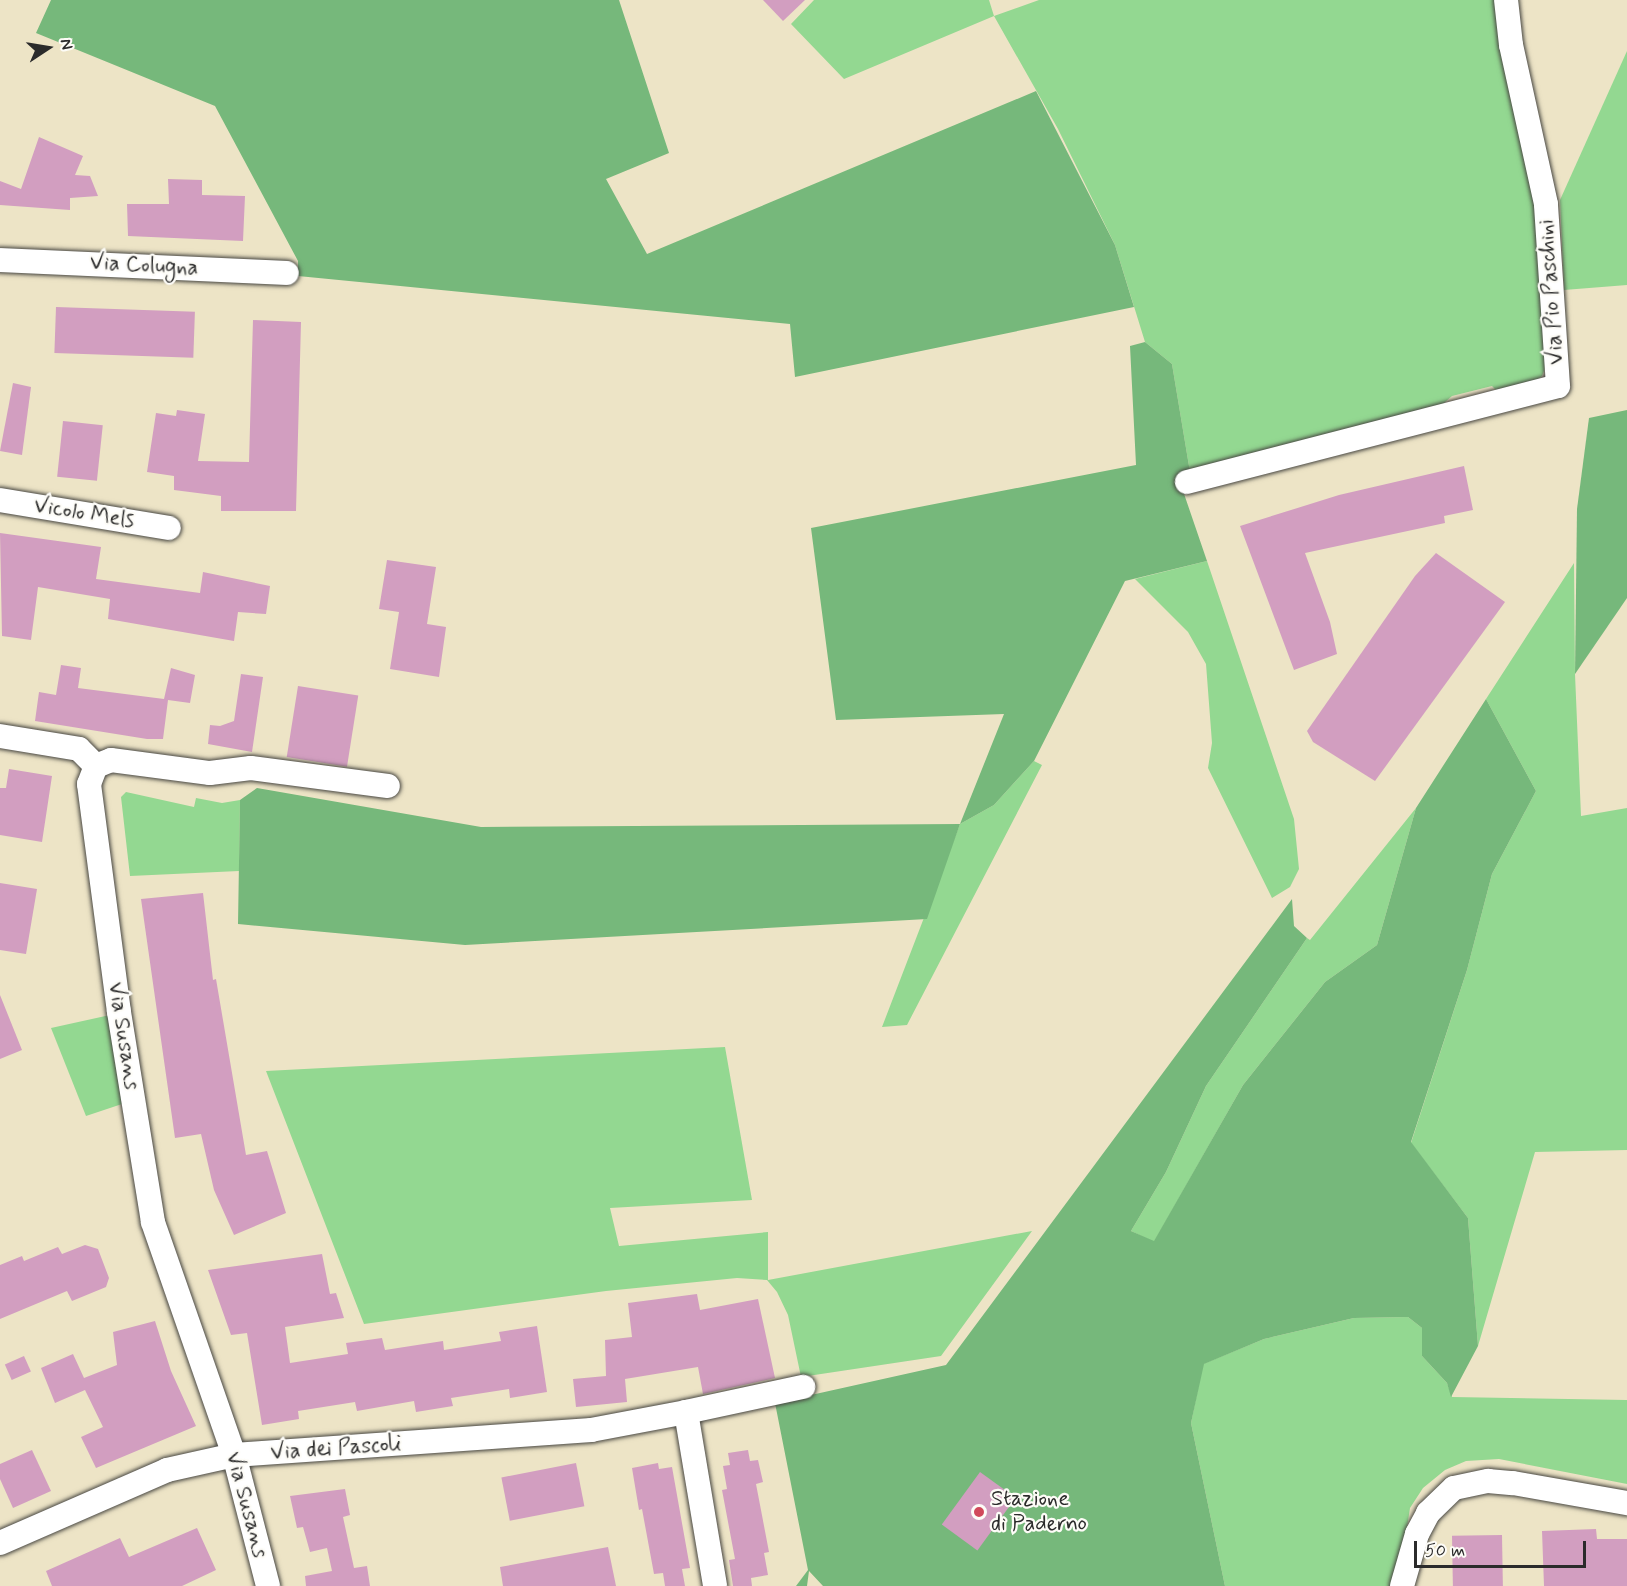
<!DOCTYPE html>
<style>
body{margin:0}
#map{position:relative;width:1627px;height:1586px;overflow:hidden;background:#ede4c6;font-family:Mynerve,sans-serif}
div>[style]{position:absolute}
.green>*{inset:0;background:#93d891}
.forest>*{inset:0;background:#76b87b}
.building>*{inset:0;background:#d29ec0;transform-origin:0 0}
.roads{filter:drop-shadow(0 0 2px #484742) drop-shadow(0 0 2px #484742)}
.minor>*{height:24px;margin:-12px;padding:0 12px;transform-origin:12px;border-radius:12px;background:#fff}
.dots>*{width:16px;height:16px;translate:-50% -50%;box-sizing:border-box;border:3px solid #fdfcf7;border-radius:50%}
span{translate:-50% -50%;white-space:nowrap;text-align:center;line-height:1.15;-webkit-text-stroke:4.5px #fdfcf7;paint-order:stroke}
.street-label{font-size:22px;color:#2b2b2b}
.poi-label{font-size:22px;color:#2b2b2b}
.left{translate:0 -50%;text-align:left}
.north{position:absolute;left:18px;top:18px;width:60px;height:60px;-webkit-text-stroke:4px #fdfcf7;paint-order:stroke;rotate:78deg;font-size:16px;font-weight:700;line-height:24px;text-align:center;color:#2b2b2b}
.north::after{content:'';display:block;margin:auto;width:21px;height:27px;background:#2b2b2b;clip-path:polygon(50% 0,100% 100%,50% 72%,0 100%)}
.scale{position:absolute;left:1414px;top:1541px;width:172px;height:27px;box-sizing:border-box;border:3px solid #2b2b2b;border-top:0;padding-left:8px;font-size:18px;line-height:21px;white-space:nowrap;color:#2b2b2b;-webkit-text-stroke:4px #fdfcf7;paint-order:stroke}
</style>
<div id="map">
<div class="green">
<i style="clip-path:polygon(814px 0,989px 0,994px 16px,1039px 0,1499px 0,1537px 207px,1549px 358px,1542px 376px,1531px 385px,1501px 395px,1492px 386px,1452px 396px,1436px 410px,1190px 472px,1172px 364px,1145px 342px,1115px 245px,1058px 129px,994px 16px,844px 79px,791px 24px)"></i>
<i style="clip-path:polygon(1627px 51px,1627px 285px,1564px 290px,1560px 200px)"></i>
<i style="clip-path:polygon(1207px 561px,1294px 819px,1299px 869px,1290px 887px,1272px 898px,1208px 768px,1212px 743px,1206px 664px,1188px 632px,1135px 579px)"></i>
<i style="clip-path:polygon(1574px 563px,1575px 674px,1581px 816px,1627px 808px,1627px 1150px,1535px 1152px,1478px 1346px,1468px 1218px,1411px 1143px,1467px 970px,1492px 874px,1536px 791px,1486px 699px)"></i>
<i style="clip-path:polygon(1034px 761px,1042px 765px,907px 1025px,882px 1027px,960px 824px,994px 805px)"></i>
<i style="clip-path:polygon(126px 792px,194px 807px,196px 798px,222px 803px,240px 800px,239px 871px,130px 876px,121px 797px)"></i>
<i style="clip-path:polygon(1416px 808px,1377px 945px,1325px 982px,1243px 1085px,1154px 1242px,1131px 1231px,1166px 1172px,1206px 1086px,1307px 938px,1310px 940px)"></i>
<i style="clip-path:polygon(110px 1015px,122px 1104px,86px 1116px,51px 1028px)"></i>
<i style="clip-path:polygon(725px 1047px,752px 1200px,610px 1208px,619px 1246px,768px 1232px,768px 1280px,1032px 1231px,941px 1356px,801px 1377px,788px 1315px,777px 1292px,767px 1280px,737px 1278px,606px 1291px,364px 1324px,266px 1071px)"></i>
<i style="clip-path:polygon(1408px 1317px,1422px 1328px,1422px 1356px,1447px 1383px,1452px 1397px,1627px 1400px,1627px 1484px,1499px 1459px,1466px 1461px,1445px 1470px,1423px 1488px,1410px 1508px,1398px 1586px,1225px 1586px,1191px 1423px,1203px 1364px,1264px 1339px,1354px 1318px)"></i>
</div>
<div class="forest">
<i style="clip-path:polygon(51px 0,619px 0,669px 153px,606px 179px,647px 254px,1036px 91px,1115px 245px,1134px 307px,795px 377px,790px 324px,298px 276px,298px 261px,215px 106px,36px 33px)"></i>
<i style="clip-path:polygon(1145px 342px,1172px 364px,1190px 472px,1181px 485px,1207px 561px,1125px 581px,1034px 761px,994px 805px,960px 824px,927px 919px,465px 945px,238px 924px,240px 800px,257px 788px,481px 827px,960px 824px,1004px 714px,836px 720px,811px 528px,1136px 465px,1130px 346px)"></i>
<i style="clip-path:polygon(1627px 410px,1627px 598px,1575px 674px,1577px 509px,1589px 418px)"></i>
<i style="clip-path:polygon(1486px 699px,1536px 791px,1492px 874px,1467px 970px,1411px 1142px,1468px 1218px,1478px 1346px,1451px 1397px,1447px 1383px,1422px 1356px,1422px 1328px,1408px 1317px,1354px 1318px,1264px 1339px,1204px 1364px,1191px 1423px,1225px 1586px,823px 1586px,809px 1571px,807px 1586px,796px 1586px,808px 1570px,775px 1403px,946px 1365px,1292px 899px,1294px 926px,1307px 938px,1206px 1086px,1166px 1172px,1131px 1231px,1154px 1241px,1243px 1085px,1325px 982px,1377px 945px,1416px 808px)"></i>
</div>
<div class="building">
<i style="clip-path:polygon(763px 0,805px 0,783px 21px)"></i>
<i style="clip-path:polygon(39px 137px,83px 156px,75px 175px,90px 176px,98px 196px,70px 198px,70px 210px,0 205px,0 181px,21px 189px)"></i>
<i style="clip-path:polygon(168px 179px,202px 180px,202px 195px,245px 196px,243px 241px,128px 236px,127px 204px,169px 204px)"></i>
<i style="left:56px;top:307px;width:139px;height:46px;rotate:2deg"></i>
<i style="clip-path:polygon(253px 320px,301px 322px,296px 511px,221px 511px,221px 496px,174px 490px,174px 476px,147px 472px,156px 413px,176px 416px,177px 410px,205px 414px,198px 461px,249px 462px)"></i>
<i style="clip-path:polygon(13px 383px,31px 387px,22px 455px,0 451px)"></i>
<i style="left:63px;top:421px;width:40px;height:56px;rotate:6deg"></i>
<i style="clip-path:polygon(1464px 466px,1473px 510px,1444px 516px,1445px 523px,1305px 553px,1330px 622px,1337px 654px,1294px 670px,1240px 526px,1339px 495px)"></i>
<i style="clip-path:polygon(0 533px,101px 547px,96px 579px,200px 593px,203px 572px,270px 586px,266px 614px,238px 612px,234px 641px,108px 619px,110px 599px,38px 587px,31px 640px,2px 636px)"></i>
<i style="clip-path:polygon(1436px 553px,1505px 602px,1375px 781px,1313px 742px,1307px 731px,1415px 576px)"></i>
<i style="clip-path:polygon(387px 560px,436px 567px,427px 624px,446px 627px,439px 677px,390px 669px,399px 612px,379px 609px)"></i>
<i style="clip-path:polygon(61px 665px,81px 668px,78px 688px,164px 699px,171px 668px,195px 675px,190px 703px,168px 700px,163px 739px,147px 739px,35px 721px,39px 692px,56px 695px)"></i>
<i style="clip-path:polygon(241px 674px,263px 677px,252px 752px,208px 744px,210px 725px,220px 726px,234px 721px)"></i>
<i style="left:298px;top:686px;width:61px;height:72px;rotate:9deg"></i>
<i style="clip-path:polygon(9px 769px,52px 776px,42px 842px,0 835px,0 788px,6px 788px)"></i>
<i style="clip-path:polygon(0 883px,37px 889px,26px 954px,0 950px)"></i>
<i style="clip-path:polygon(203px 893px,213px 980px,216px 979px,246px 1155px,267px 1151px,286px 1213px,234px 1235px,214px 1190px,201px 1134px,175px 1138px,141px 899px)"></i>
<i style="clip-path:polygon(0 995px,22px 1050px,0 1059px)"></i>
<i style="clip-path:polygon(85px 1245px,98px 1249px,109px 1278px,106px 1287px,72px 1301px,67px 1291px,0 1319px,0 1265px,22px 1256px,24px 1261px,58px 1247px,62px 1254px)"></i>
<i style="clip-path:polygon(322px 1254px,330px 1294px,336px 1293px,344px 1318px,285px 1327px,290px 1363px,348px 1354px,346px 1343px,382px 1338px,385px 1350px,443px 1341px,444px 1350px,501px 1341px,499px 1332px,537px 1326px,547px 1392px,510px 1398px,509px 1389px,451px 1398px,453px 1406px,416px 1412px,414px 1401px,357px 1411px,355px 1402px,298px 1411px,299px 1419px,262px 1425px,247px 1333px,231px 1335px,208px 1270px)"></i>
<i style="clip-path:polygon(697px 1294px,700px 1310px,758px 1299px,775px 1378px,703px 1394px,698px 1367px,625px 1379px,627px 1402px,576px 1407px,573px 1379px,606px 1376px,605px 1340px,632px 1337px,628px 1303px)"></i>
<i style="clip-path:polygon(155px 1321px,171px 1371px,196px 1426px,96px 1468px,81px 1437px,103px 1427px,85px 1390px,55px 1403px,41px 1368px,73px 1354px,84px 1378px,117px 1365px,113px 1332px)"></i>
<i style="left:24px;top:1356px;width:17px;height:21px;rotate:66deg"></i>
<i style="clip-path:polygon(32px 1450px,51px 1491px,13px 1508px,0 1479px,0 1464px)"></i>
<i style="clip-path:polygon(748px 1450px,750px 1461px,758px 1460px,763px 1482px,756px 1484px,769px 1552px,764px 1553px,768px 1575px,751px 1578px,752px 1586px,733px 1586px,729px 1560px,735px 1559px,722px 1490px,727px 1489px,723px 1466px,730px 1465px,728px 1453px)"></i>
<i style="left:576px;top:1463px;width:44px;height:76px;rotate:79deg"></i>
<i style="clip-path:polygon(658px 1463px,659px 1469px,672px 1467px,690px 1568px,682px 1569px,685px 1586px,665px 1586px,663px 1573px,654px 1574px,642px 1509px,639px 1510px,632px 1468px)"></i>
<i style="left:980px;top:1472px;width:44px;height:65px;rotate:36deg"></i>
<i style="clip-path:polygon(345px 1489px,350px 1515px,343px 1517px,354px 1568px,367px 1566px,370px 1586px,306px 1586px,305px 1576px,332px 1571px,327px 1548px,310px 1552px,303px 1527px,297px 1528px,290px 1496px)"></i>
<i style="clip-path:polygon(197px 1528px,216px 1570px,182px 1586px,52px 1586px,46px 1571px,120px 1538px,129px 1557px)"></i>
<i style="clip-path:polygon(1596px 1529px,1597px 1539px,1627px 1539px,1627px 1586px,1544px 1586px,1542px 1531px)"></i>
<i style="left:1502px;top:1535px;width:51px;height:50px;rotate:89deg"></i>
<i style="clip-path:polygon(608px 1547px,616px 1586px,503px 1586px,500px 1567px)"></i>
</div>
<div class="roads">
<div class="minor">
<i style="left:0;top:260px;width:287px;rotate:2.6deg"></i>
<i style="left:1187px;top:482px;width:383px;rotate:-14.5deg"></i>
<i style="left:1558px;top:386px;width:182px;rotate:-93.8deg"></i>
<i style="left:1546px;top:204px;width:163px;rotate:-102.4deg"></i>
<i style="left:1511px;top:45px;width:45px;rotate:-96.3deg"></i>
<i style="left:0;top:500px;width:171px;rotate:9.4deg"></i>
<i style="left:0;top:736px;width:80px;rotate:9.3deg"></i>
<i style="left:79px;top:749px;width:24px;rotate:45deg"></i>
<i style="left:686px;top:1412px;width:120px;rotate:-12.1deg"></i>
<i style="left:0;top:1543px;width:182px;rotate:-23.6deg"></i>
<i style="left:167px;top:1470px;width:69px;rotate:-12.6deg"></i>
<i style="left:234px;top:1455px;width:358px;rotate:-4deg"></i>
<i style="left:591px;top:1430px;width:97px;rotate:-10.7deg"></i>
<i style="left:686px;top:1412px;width:176px;rotate:80.5deg"></i>
<i style="left:268px;top:1586px;width:135px;rotate:-104.5deg"></i>
<i style="left:234px;top:1455px;width:247px;rotate:-109.2deg"></i>
<i style="left:153px;top:1222px;width:213px;rotate:-99.2deg"></i>
<i style="left:119px;top:1012px;width:230px;rotate:-97.5deg"></i>
<i style="left:89px;top:784px;width:19px;rotate:-69deg"></i>
<i style="left:96px;top:766px;width:16px;rotate:-22deg"></i>
<i style="left:111px;top:760px;width:100px;rotate:7.5deg"></i>
<i style="left:210px;top:773px;width:41px;rotate:-7deg"></i>
<i style="left:251px;top:768px;width:138px;rotate:7.5deg"></i>
<i style="left:1402px;top:1586px;width:54px;rotate:-73.9deg"></i>
<i style="left:1417px;top:1534px;width:24px;rotate:-62deg"></i>
<i style="left:1428px;top:1513px;width:36px;rotate:-44deg"></i>
<i style="left:1454px;top:1488px;width:35px;rotate:-12deg"></i>
<i style="left:1488px;top:1481px;width:25px;rotate:5deg"></i>
<i style="left:1513px;top:1483px;width:116px;rotate:10deg"></i>
</div>
</div>
<div class="dots">
<i style="left:979px;top:1512px;background:#d1495b"></i>
</div>
<div class="street-label">
<span style="left:144px;top:266px;rotate:3deg">Via Colugna</span>
<span style="left:1552px;top:292px;rotate:-94deg">Via Pio Paschini</span>
<span style="left:84px;top:514px;rotate:9deg">Vicolo Mels</span>
<span style="left:123px;top:1036px;rotate:81deg">Via Susans</span>
<span style="left:336px;top:1449px;rotate:-4deg">Via dei Pascoli</span>
<span style="left:246px;top:1505px;rotate:75deg">Via Susans</span>
</div>
<div class="poi-label">
<span class="left" style="left:991px;top:1512px">Stazione<br>di Paderno</span>
</div>
<div class="north">N</div>
<div class="scale">50 m</div>
</div>
